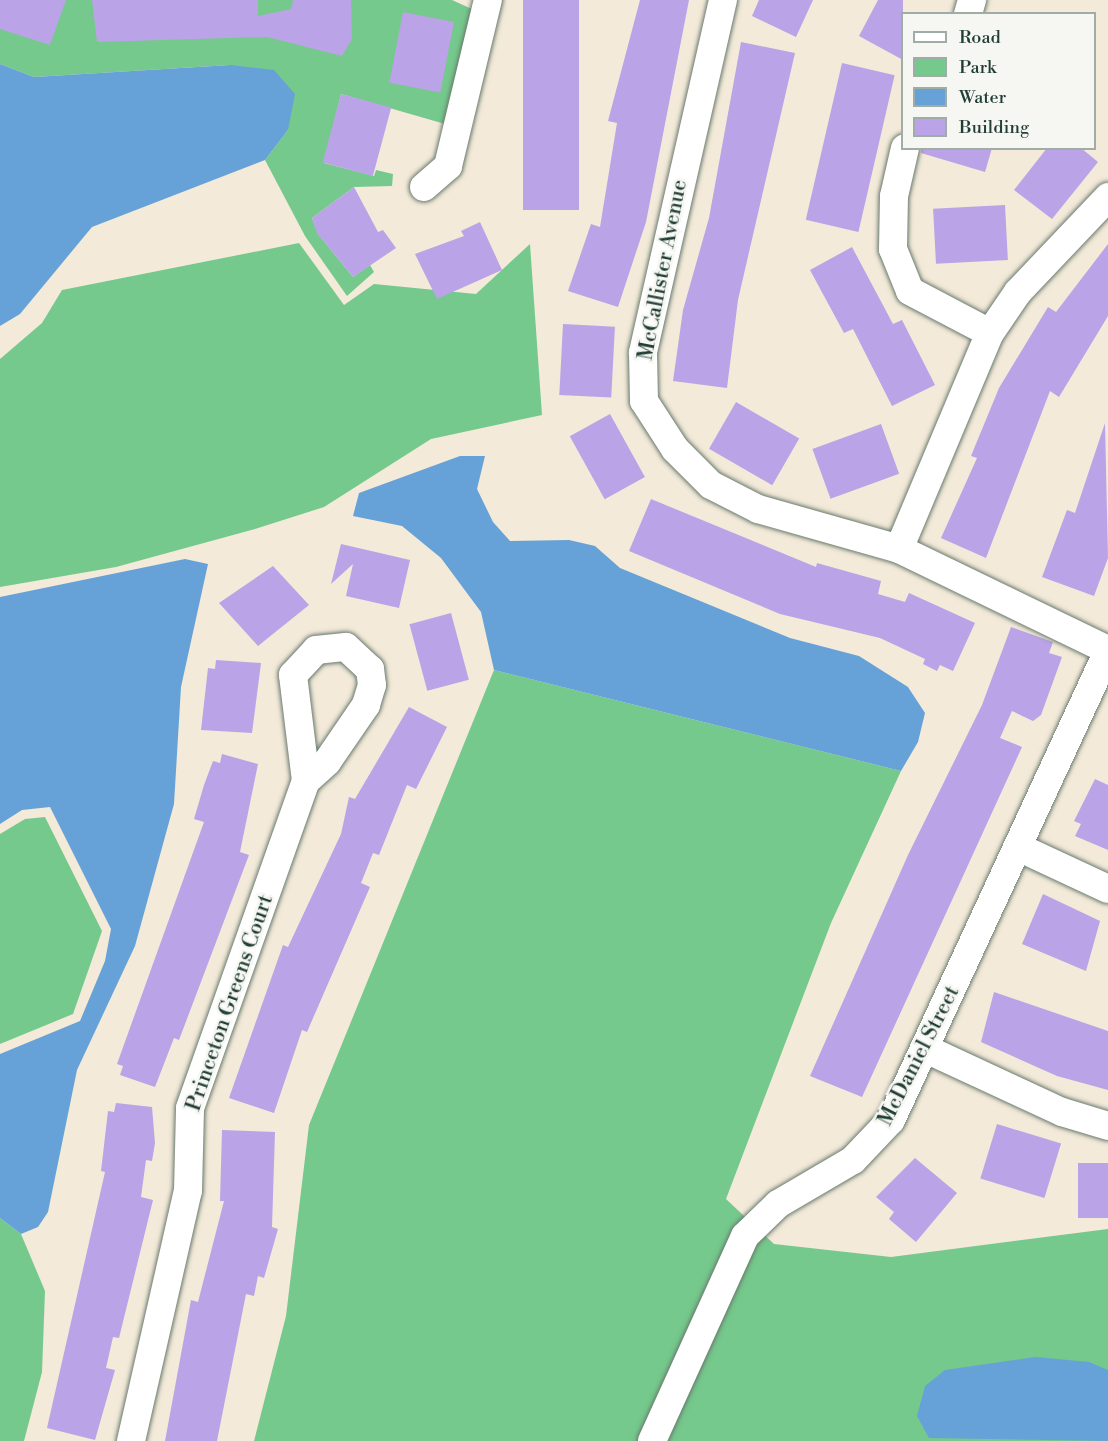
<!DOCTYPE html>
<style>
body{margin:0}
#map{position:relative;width:1108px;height:1441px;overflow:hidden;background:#f3ead9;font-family:"Libre Bodoni",serif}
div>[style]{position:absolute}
.green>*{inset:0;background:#75c98c}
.water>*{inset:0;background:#66a2d7}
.building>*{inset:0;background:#baa3e6;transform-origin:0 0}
.roads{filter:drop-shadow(0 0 2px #697a6e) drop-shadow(0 0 2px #697a6e)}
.minor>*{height:28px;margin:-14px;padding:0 14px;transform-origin:14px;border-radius:14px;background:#fff}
span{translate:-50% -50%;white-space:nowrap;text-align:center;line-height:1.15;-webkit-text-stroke:5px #f6f6f2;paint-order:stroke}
.street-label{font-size:21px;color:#1f3d34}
.legend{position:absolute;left:901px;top:12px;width:195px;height:138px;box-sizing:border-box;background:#f6f6f2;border:2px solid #a0aca6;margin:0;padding:8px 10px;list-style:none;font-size:18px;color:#1f3d34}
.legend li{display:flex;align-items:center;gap:12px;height:30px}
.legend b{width:30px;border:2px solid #a0aca6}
</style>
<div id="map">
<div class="green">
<i style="clip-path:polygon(0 0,452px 0,474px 10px,445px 124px,341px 94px,324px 163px,374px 176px,376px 170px,393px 174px,392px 186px,354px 187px,312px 218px,318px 234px,353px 277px,370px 265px,374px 272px,347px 296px,305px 236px,265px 160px,288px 130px,230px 65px,34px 77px,0 64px)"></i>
<i style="clip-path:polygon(299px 243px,344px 305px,374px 284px,476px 294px,530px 244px,542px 415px,431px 439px,324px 507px,255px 529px,116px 567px,0 587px,0 359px,42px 323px,62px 290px)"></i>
<i style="clip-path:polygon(494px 670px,901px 771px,831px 923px,726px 1199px,774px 1244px,891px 1257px,1108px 1229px,1108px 1441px,254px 1441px,286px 1316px,309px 1125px)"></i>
<i style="clip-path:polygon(45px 817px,102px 931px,73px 1014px,0 1044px,0 834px,25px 819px)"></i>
<i style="clip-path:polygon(0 1218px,21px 1234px,45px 1291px,42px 1372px,24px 1441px,0 1441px)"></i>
</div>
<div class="water">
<i style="clip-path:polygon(0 64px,34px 77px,230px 65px,274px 70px,295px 94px,288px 130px,265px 160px,92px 227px,20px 314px,0 326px)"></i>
<i style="clip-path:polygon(460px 456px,485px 456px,477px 489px,493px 522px,510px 541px,569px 540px,595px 546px,620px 568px,790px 638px,859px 656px,908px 687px,925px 713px,918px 742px,901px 771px,494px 670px,481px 612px,441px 558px,402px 526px,353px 516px,359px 493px)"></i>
<i style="clip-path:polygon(185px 559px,208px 564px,181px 687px,174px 804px,135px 946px,77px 1070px,48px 1212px,38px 1227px,21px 1234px,0 1218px,0 1054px,80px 1021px,105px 961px,111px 929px,50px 807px,22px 810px,0 824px,0 597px)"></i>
<i style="clip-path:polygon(1036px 1357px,1089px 1362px,1108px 1370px,1108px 1441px,929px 1438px,917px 1416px,925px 1386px,945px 1370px)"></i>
</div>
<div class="building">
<i style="clip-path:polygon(0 0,66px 0,50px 45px,0 29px)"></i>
<i style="clip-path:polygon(92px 0,258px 0,258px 16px,291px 9px,293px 0,351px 0,352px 39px,342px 56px,267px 37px,97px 42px)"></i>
<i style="left:523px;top:0;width:56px;height:210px"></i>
<i style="clip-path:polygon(640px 0,689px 0,646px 222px,618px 307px,568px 291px,591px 224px,600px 227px,617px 123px,608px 121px)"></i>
<i style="clip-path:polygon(759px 0,813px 0,796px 37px,752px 16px)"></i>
<i style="clip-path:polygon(878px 0,903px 0,903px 60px,859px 36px)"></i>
<i style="left:403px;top:12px;width:52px;height:72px;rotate:11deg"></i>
<i style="clip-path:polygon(741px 42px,795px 53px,738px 300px,727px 388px,673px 381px,683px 310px,709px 218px)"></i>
<i style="left:842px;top:63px;width:54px;height:161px;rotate:13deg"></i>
<i style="left:341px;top:94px;width:52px;height:71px;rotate:15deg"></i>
<i style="clip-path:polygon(921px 148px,992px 148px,985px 172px,921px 153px)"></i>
<i style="clip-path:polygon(1047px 148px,1081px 148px,1098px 162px,1052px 219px,1014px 190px)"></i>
<i style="clip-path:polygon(354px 187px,378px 232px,383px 230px,396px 248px,353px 277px,317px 233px,312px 218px)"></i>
<i style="left:1005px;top:205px;width:55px;height:72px;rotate:87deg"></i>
<i style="clip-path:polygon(480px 222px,502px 270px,437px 299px,415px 254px,464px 236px,461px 231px)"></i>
<i style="clip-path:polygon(1108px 244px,1108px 316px,1059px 397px,1050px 391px,986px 558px,941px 538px,977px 458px,971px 456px,999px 388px,1048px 307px,1056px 312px)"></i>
<i style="clip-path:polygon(852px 247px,893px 324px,902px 320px,935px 385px,892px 406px,853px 329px,844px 333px,810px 270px)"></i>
<i style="left:563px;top:324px;width:52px;height:71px;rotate:3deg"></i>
<i style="left:736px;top:402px;width:73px;height:54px;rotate:30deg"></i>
<i style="left:610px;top:414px;width:72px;height:46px;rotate:61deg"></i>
<i style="clip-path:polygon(1105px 423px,1108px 558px,1094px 596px,1042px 577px,1067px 510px,1075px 513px)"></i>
<i style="left:881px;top:424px;width:53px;height:73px;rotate:70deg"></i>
<i style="clip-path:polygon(651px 499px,816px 567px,817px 563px,881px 581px,878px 594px,905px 602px,909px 593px,975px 623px,953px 671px,940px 665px,937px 671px,923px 664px,925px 659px,880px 638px,780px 614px,629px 551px)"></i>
<i style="clip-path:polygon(341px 544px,410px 560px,399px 608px,346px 596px,353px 564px,331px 584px)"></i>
<i style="clip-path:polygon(273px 566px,309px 605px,258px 646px,219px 603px)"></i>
<i style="left:451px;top:613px;width:69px;height:43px;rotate:75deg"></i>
<i style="clip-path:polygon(1011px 627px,1053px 642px,1049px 653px,1062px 657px,1041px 715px,1033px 721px,1012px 711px,1000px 738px,1022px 747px,862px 1097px,810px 1076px,908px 855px,982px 705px)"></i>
<i style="clip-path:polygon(216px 660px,261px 663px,252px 733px,201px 730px,208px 668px,215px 669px)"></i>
<i style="clip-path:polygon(409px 707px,447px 727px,416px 789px,407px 785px,379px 855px,373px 853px,361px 883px,370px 887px,307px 1032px,302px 1030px,274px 1113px,229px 1098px,283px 945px,288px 947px,341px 834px,349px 797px,355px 799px)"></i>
<i style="clip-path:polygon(222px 754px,258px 764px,240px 852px,249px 855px,179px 1040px,174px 1038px,155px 1087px,120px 1075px,123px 1066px,117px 1064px,204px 822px,194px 819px,204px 785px,213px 761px,220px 763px)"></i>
<i style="clip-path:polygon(1095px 779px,1108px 785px,1108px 850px,1075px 836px,1081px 824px,1074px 821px)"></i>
<i style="clip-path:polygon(1043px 894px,1100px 921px,1086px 971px,1022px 944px)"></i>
<i style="clip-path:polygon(994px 992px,1108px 1031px,1108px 1090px,1057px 1076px,981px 1042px)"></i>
<i style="clip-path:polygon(116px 1103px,152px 1107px,155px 1143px,152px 1161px,146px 1160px,141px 1197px,153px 1200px,119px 1338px,113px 1337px,106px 1368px,115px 1370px,95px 1440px,47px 1428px,105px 1172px,101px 1171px,108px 1111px,114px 1112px)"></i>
<i style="left:997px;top:1124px;width:67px;height:57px;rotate:17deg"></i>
<i style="clip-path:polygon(222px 1130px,275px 1132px,272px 1227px,278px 1229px,264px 1278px,258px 1276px,254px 1296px,246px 1294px,217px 1441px,165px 1441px,191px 1300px,198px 1302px,224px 1201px,220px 1201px)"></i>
<i style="clip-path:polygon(915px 1158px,957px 1193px,916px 1242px,889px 1219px,894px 1212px,876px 1197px)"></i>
<i style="left:1108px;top:1163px;width:55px;height:30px;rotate:90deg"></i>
</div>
<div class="roads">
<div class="minor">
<i style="left:723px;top:0;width:362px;rotate:102.8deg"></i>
<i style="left:643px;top:353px;width:48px;rotate:88.8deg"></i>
<i style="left:644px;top:401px;width:57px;rotate:57.1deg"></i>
<i style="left:675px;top:449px;width:51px;rotate:45deg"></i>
<i style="left:711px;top:485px;width:53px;rotate:27.1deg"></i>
<i style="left:758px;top:509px;width:147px;rotate:15.8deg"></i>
<i style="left:899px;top:549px;width:232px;rotate:25.8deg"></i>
<i style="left:968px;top:14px;width:15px;rotate:-74deg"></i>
<i style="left:905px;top:148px;width:49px;rotate:102.9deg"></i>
<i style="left:894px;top:196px;width:53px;rotate:91.1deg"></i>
<i style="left:893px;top:249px;width:45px;rotate:68deg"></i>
<i style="left:910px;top:291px;width:90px;rotate:27.7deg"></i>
<i style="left:424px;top:187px;width:32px;rotate:-41deg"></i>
<i style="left:448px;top:166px;width:171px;rotate:-76.5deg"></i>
<i style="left:899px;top:549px;width:234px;rotate:-67.2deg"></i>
<i style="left:990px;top:333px;width:50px;rotate:-55.7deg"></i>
<i style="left:1018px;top:292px;width:131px;rotate:-46.5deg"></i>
<i style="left:1018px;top:847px;width:99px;rotate:25deg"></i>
<i style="left:926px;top:1049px;width:150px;rotate:24.9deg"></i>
<i style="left:1062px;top:1112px;width:48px;rotate:16.9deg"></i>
<i style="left:131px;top:1441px;width:256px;rotate:-77.2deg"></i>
<i style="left:188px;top:1191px;width:83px;rotate:-88.6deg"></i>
<i style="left:190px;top:1108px;width:347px;rotate:-70.5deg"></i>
<i style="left:306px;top:781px;width:107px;rotate:-97deg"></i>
<i style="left:293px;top:675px;width:34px;rotate:-47deg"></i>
<i style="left:316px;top:650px;width:30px;rotate:-6deg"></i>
<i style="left:346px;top:647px;width:33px;rotate:43deg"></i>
<i style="left:370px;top:669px;width:16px;rotate:83deg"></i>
<i style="left:372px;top:685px;width:21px;rotate:107deg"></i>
<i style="left:366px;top:705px;width:69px;rotate:124.4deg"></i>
<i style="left:327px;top:762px;width:28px;rotate:138deg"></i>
<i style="left:652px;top:1441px;width:225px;rotate:-65.6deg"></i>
<i style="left:745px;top:1236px;width:46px;rotate:-44.1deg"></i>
<i style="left:778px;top:1204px;width:87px;rotate:-30.4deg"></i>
<i style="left:853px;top:1160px;width:55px;rotate:-46.5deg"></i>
<i style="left:891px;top:1120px;width:517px;rotate:-65.17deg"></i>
</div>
</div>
<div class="street-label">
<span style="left:663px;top:270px;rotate:-79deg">McCallister Avenue</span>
<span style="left:230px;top:1003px;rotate:-71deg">Princeton Greens Court</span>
<span style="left:919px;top:1056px;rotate:-63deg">McDaniel Street</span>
</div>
<ul class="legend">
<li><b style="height:8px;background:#fff"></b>Road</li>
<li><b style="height:16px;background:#75c98c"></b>Park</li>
<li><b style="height:16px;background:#66a2d7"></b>Water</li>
<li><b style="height:16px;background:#baa3e6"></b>Building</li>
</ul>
</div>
